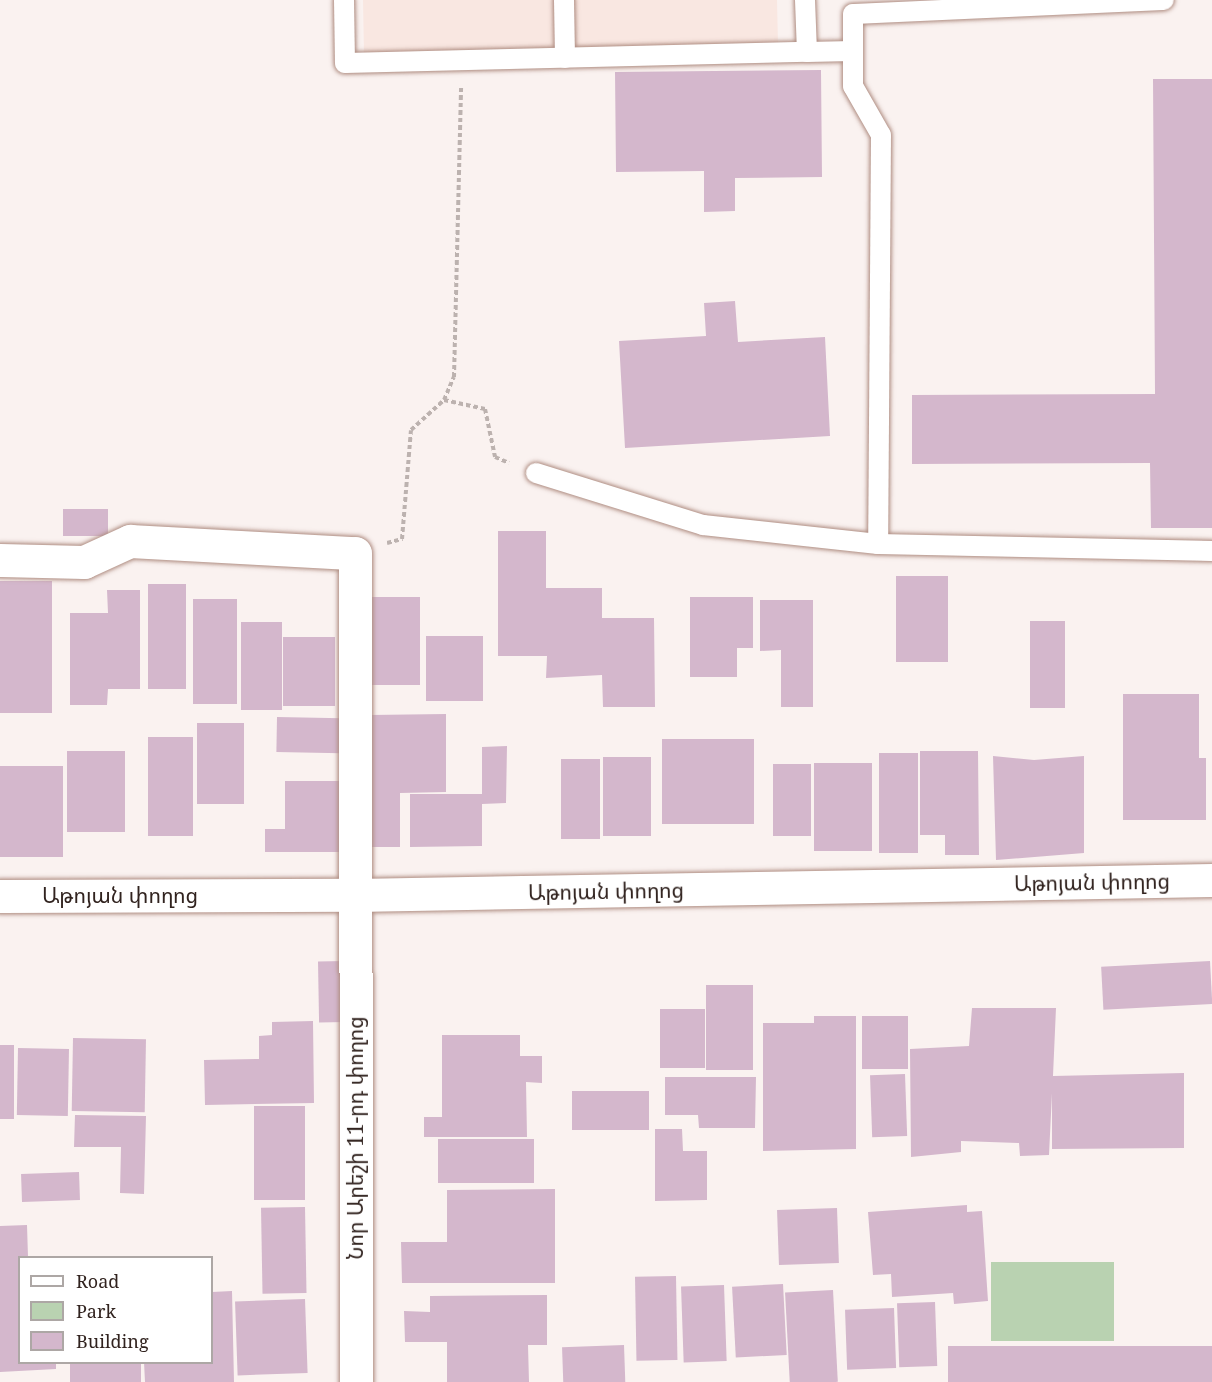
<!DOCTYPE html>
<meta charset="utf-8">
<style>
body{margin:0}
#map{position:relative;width:1212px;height:1382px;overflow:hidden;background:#faf2f0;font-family:"Noto Serif","Noto Sans Armenian",serif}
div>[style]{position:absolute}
.built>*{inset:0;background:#f9e7e1}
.green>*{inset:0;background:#b9d2b1;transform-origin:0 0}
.building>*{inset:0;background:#d4b7cc;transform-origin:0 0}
.path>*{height:4px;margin-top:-2px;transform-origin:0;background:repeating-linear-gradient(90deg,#bcb2af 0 4.5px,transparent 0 7.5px)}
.roads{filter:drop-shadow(0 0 2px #af8d82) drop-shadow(0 0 2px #af8d82)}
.lane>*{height:20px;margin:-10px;padding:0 10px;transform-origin:10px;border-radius:10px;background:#fff}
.street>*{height:33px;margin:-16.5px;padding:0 16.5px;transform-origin:16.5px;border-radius:16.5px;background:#fff}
.secondary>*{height:33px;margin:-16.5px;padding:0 16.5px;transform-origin:16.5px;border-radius:16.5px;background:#fff}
span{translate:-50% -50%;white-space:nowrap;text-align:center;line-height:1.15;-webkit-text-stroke:5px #fff;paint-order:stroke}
.street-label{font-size:21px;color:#31231f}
.legend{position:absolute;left:18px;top:1256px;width:195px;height:108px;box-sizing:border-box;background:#fff;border:2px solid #ada7a5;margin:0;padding:8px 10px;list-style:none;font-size:18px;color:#31231f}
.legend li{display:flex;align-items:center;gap:12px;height:30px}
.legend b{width:30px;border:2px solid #ada7a5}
</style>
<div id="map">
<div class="built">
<i style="clip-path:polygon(363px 0,777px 0,778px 44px,364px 56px)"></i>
</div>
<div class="green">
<i style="left:991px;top:1262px;width:123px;height:79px"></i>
</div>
<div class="building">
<i style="clip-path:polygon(821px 70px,822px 177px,735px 178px,735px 211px,704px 212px,704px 171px,616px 172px,615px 72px)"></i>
<i style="clip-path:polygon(1153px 79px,1212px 79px,1212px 528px,1151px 528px,1150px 463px,912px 464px,912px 395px,1155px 394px)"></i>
<i style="clip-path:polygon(735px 301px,738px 342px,825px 337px,830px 436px,625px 448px,619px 341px,706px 336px,704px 303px)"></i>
<i style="left:63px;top:509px;width:45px;height:27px"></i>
<i style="clip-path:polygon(498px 531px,546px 531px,546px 588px,602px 588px,602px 618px,654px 618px,655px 707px,603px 707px,602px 675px,546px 678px,547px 656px,498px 656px)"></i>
<i style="left:896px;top:576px;width:52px;height:86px"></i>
<i style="left:0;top:581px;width:52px;height:132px"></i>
<i style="left:148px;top:584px;width:38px;height:105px"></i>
<i style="clip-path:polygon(107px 590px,140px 590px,140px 689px,108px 689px,107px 705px,70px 705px,70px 613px,108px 613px)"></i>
<i style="left:364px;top:597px;width:56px;height:88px"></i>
<i style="clip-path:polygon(690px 597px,753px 597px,753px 648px,737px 648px,737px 677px,690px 677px)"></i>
<i style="left:193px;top:599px;width:44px;height:105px"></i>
<i style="clip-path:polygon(760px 600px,813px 600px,813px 707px,781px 707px,781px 650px,760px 651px)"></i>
<i style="left:1030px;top:621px;width:35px;height:87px"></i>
<i style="left:241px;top:622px;width:41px;height:88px"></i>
<i style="left:426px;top:636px;width:57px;height:65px"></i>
<i style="left:283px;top:637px;width:52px;height:69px"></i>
<i style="clip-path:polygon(1123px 694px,1199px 694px,1199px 758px,1206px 758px,1206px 820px,1123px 820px)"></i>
<i style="clip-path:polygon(446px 714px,446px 792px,400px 793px,400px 847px,370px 847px,370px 715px)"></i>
<i style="left:277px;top:717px;width:65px;height:35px;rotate:1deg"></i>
<i style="left:197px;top:723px;width:47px;height:81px"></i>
<i style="left:193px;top:737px;width:99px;height:45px;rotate:90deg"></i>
<i style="left:754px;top:739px;width:85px;height:92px;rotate:90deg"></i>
<i style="clip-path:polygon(507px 746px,506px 803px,482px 804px,482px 846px,410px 847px,410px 794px,482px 794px,482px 747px)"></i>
<i style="left:67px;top:751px;width:58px;height:81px"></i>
<i style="clip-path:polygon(920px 751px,978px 751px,979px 855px,945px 855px,945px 835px,920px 835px)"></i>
<i style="left:879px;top:753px;width:39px;height:100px"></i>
<i style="clip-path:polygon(993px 756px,1034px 760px,1084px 756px,1084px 853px,996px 860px)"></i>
<i style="left:603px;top:757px;width:48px;height:79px"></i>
<i style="left:600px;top:759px;width:80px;height:39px;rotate:90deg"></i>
<i style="left:814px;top:763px;width:58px;height:88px"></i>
<i style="left:773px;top:764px;width:38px;height:72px"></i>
<i style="left:0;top:766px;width:63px;height:91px"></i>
<i style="clip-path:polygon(285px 781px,340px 781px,340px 852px,265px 852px,265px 829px,285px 829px)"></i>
<i style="left:344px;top:961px;width:61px;height:26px;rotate:89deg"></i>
<i style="left:1210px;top:961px;width:43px;height:109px;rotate:87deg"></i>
<i style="left:706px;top:985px;width:47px;height:85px"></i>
<i style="clip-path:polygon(972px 1008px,1056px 1008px,1053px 1076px,1184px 1073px,1184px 1148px,1052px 1149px,1052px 1093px,1049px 1155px,1020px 1156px,1019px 1143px,961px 1141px,961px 1152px,911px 1157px,910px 1049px,969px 1046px)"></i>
<i style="left:660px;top:1009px;width:45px;height:59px"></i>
<i style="clip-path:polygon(814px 1016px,856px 1016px,856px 1149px,763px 1151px,763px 1023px,814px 1023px)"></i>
<i style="left:862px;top:1016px;width:46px;height:53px"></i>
<i style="clip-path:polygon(313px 1021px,314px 1103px,205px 1105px,204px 1060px,259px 1059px,259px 1036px,272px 1035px,272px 1022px)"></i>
<i style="clip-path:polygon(442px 1035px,520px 1035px,520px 1056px,542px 1056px,542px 1083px,526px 1082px,527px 1137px,424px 1137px,424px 1117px,442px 1117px)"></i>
<i style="left:73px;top:1038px;width:73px;height:73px;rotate:1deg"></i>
<i style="left:14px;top:1045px;width:74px;height:14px;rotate:90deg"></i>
<i style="left:18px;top:1048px;width:51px;height:67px;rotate:1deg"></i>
<i style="left:905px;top:1074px;width:62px;height:35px;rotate:88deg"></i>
<i style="clip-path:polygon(665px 1077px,756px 1077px,755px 1128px,699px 1128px,698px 1115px,665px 1115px)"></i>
<i style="left:572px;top:1091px;width:77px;height:39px"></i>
<i style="left:254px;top:1106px;width:51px;height:94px"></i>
<i style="clip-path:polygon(75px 1115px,146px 1116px,144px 1194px,120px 1193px,121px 1147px,74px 1147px)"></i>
<i style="clip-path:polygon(655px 1129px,682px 1129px,683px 1151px,707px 1151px,707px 1200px,655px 1201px)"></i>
<i style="left:534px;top:1139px;width:44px;height:96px;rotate:90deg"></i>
<i style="left:79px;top:1172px;width:28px;height:58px;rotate:88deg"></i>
<i style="clip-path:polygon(555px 1189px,555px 1283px,402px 1283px,401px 1242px,447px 1242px,447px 1190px)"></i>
<i style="clip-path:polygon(967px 1205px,967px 1212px,982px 1211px,988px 1301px,954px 1304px,953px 1293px,892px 1297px,891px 1274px,873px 1275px,868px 1212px)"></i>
<i style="left:305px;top:1207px;width:86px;height:44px;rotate:89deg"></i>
<i style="left:837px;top:1208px;width:55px;height:60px;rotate:88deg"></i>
<i style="clip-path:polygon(27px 1225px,28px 1257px,20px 1257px,20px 1362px,56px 1362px,56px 1369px,0 1372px,0 1226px)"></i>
<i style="left:676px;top:1276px;width:84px;height:41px;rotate:89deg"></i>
<i style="left:783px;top:1284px;width:71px;height:51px;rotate:87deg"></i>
<i style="left:724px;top:1285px;width:76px;height:43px;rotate:88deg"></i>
<i style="left:833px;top:1290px;width:92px;height:48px;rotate:87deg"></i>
<i style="clip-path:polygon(232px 1291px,234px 1382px,145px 1382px,144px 1362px,212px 1362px,212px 1292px)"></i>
<i style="clip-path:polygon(547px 1295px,547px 1345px,528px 1345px,529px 1382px,447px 1382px,447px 1342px,405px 1342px,404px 1311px,430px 1312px,430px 1296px)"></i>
<i style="left:305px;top:1299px;width:74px;height:70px;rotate:88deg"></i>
<i style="left:935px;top:1302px;width:64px;height:38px;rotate:88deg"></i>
<i style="left:894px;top:1308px;width:60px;height:49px;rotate:88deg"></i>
<i style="left:624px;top:1345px;width:37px;height:62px;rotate:88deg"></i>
<i style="left:1212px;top:1346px;width:36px;height:264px;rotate:90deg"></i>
<i style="left:70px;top:1362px;width:71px;height:20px"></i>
</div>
<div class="path">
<i style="left:444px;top:400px;width:42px;rotate:12.4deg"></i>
<i style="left:485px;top:409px;width:49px;rotate:78.2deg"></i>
<i style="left:495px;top:457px;width:15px;rotate:23deg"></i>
<i style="left:387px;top:543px;width:16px;rotate:-15deg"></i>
<i style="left:402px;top:539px;width:109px;rotate:-85.3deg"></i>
<i style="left:411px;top:430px;width:45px;rotate:-42.3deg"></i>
<i style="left:444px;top:400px;width:25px;rotate:-67deg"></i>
<i style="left:454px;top:377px;width:290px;rotate:-88.6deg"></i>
</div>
<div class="roads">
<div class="lane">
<i style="left:344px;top:0;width:63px;rotate:89.1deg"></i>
<i style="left:345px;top:63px;width:462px;rotate:-1.4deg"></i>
<i style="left:807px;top:52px;width:52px;rotate:-92.2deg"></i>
<i style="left:564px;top:0;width:58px;rotate:89deg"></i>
<i style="left:853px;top:51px;width:35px;rotate:90deg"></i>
<i style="left:853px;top:86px;width:56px;rotate:60.3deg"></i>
<i style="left:881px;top:135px;width:409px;rotate:90.4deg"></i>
<i style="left:807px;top:52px;width:46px;rotate:-1.2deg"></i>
<i style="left:853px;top:51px;width:37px;rotate:-90deg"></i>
<i style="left:853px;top:14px;width:311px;rotate:-2.6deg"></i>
<i style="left:536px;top:473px;width:175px;rotate:17.3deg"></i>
<i style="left:703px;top:525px;width:176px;rotate:6.2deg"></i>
<i style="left:878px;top:544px;width:334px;rotate:1.2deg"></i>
</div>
<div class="street">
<i style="left:0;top:560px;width:84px;rotate:1.4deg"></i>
<i style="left:84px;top:562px;width:51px;rotate:-24.5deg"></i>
<i style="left:130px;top:541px;width:225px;rotate:3.1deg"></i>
<i style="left:355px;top:553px;width:829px;rotate:89.93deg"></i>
</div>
<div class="secondary">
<i style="left:0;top:896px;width:355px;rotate:-0.2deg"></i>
<i style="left:355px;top:895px;width:857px;rotate:-1deg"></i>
</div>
</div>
<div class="street-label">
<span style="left:1092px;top:882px;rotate:-1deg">Աթոյան փողոց</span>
<span style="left:606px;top:891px;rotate:-1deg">Աթոյան փողոց</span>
<span style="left:120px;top:895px">Աթոյան փողոց</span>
<span style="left:355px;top:1138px;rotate:-90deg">Նոր Արեշի 11-րդ փողոց</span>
</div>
<ul class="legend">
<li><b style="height:8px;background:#fff"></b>Road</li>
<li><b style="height:16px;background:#b9d2b1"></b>Park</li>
<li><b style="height:16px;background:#d4b7cc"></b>Building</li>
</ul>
</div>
